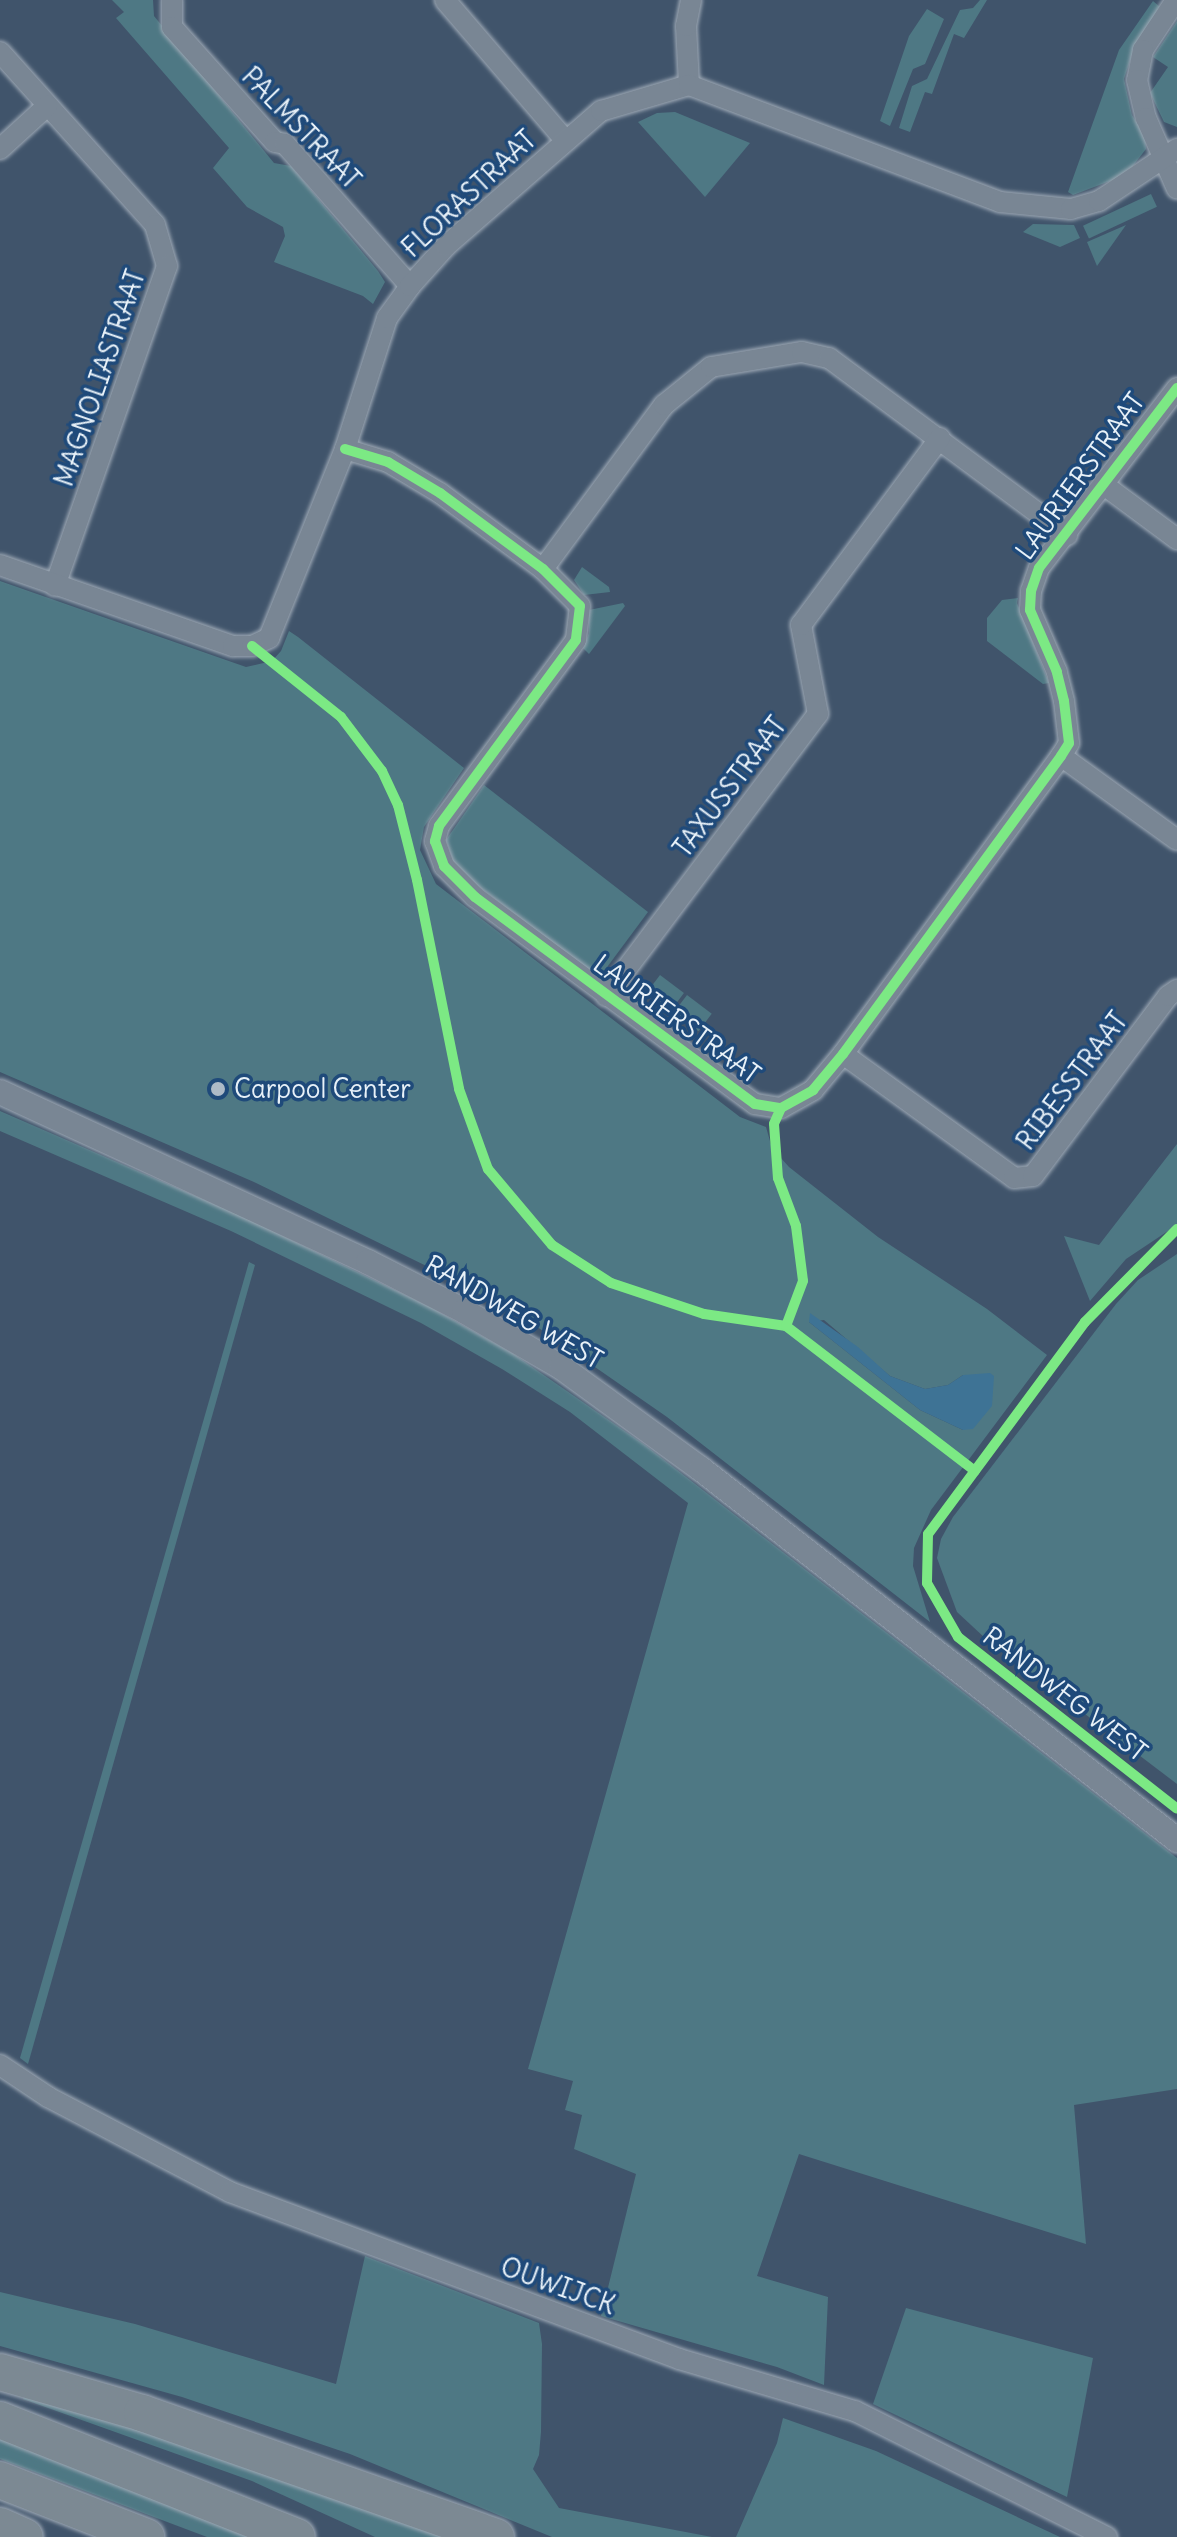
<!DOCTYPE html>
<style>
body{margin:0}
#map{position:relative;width:1177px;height:2537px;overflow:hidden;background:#40546b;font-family:Delius,sans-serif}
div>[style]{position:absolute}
.green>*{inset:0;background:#4e7884;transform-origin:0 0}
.water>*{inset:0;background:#3e7395}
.roads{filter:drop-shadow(0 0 2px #9faab6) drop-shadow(0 0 2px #9faab6)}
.minor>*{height:20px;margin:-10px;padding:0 10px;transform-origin:10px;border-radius:10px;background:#798694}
.tertiary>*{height:24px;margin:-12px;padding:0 12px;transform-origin:12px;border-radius:12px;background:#798694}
.motorway>*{height:36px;margin:-18px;padding:0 18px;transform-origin:18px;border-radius:18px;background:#7c8993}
.cycleway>*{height:10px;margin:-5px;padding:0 5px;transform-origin:5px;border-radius:5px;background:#7ce984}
.dots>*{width:22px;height:22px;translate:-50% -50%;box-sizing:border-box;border:4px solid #1f4a7a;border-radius:50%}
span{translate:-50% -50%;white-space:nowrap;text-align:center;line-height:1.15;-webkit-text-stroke:7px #1f4a7a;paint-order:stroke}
.street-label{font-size:26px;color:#e8f1f8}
.poi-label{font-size:26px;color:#e8f1f8}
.left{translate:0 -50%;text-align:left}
</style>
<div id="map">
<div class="green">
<i style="clip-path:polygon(112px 0,153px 0,154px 16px,274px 163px,291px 166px,378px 271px,385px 282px,373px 304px,363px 296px,274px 262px,285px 236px,283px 227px,247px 207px,213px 168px,229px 148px,116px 18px,124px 12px)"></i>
<i style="clip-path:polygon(980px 0,987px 0,964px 38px,954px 34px,932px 94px,925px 92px,910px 132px,899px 128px,912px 86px,927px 79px,960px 10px,973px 8px)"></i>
<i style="clip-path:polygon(1153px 1px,1160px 7px,1136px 43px,1124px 79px,1132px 115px,1145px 136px,1146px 149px,1126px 175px,1073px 195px,1068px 192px,1119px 50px)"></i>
<i style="clip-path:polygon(927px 9px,944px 19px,925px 64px,913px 69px,890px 126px,880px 121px,909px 36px)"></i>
<i style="clip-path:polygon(1177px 21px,1177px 127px,1164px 122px,1150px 93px,1168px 67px,1153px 57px)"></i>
<i style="clip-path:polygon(675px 112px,750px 143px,705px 197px,638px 122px,657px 113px)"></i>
<i style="left:1151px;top:194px;width:14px;height:75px;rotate:65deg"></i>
<i style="clip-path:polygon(1033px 224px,1074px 225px,1080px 238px,1060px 247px,1023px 232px)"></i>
<i style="clip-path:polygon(1126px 225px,1097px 266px,1087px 242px)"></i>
<i style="clip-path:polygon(582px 567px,609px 587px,610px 592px,584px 595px,574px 580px)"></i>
<i style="clip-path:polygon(evenodd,0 581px,246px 667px,272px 661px,281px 651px,289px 631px,298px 637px,464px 768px,424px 827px,420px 850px,436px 884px,740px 1117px,766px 1127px,772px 1148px,789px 1167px,878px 1237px,987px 1309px,1047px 1355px,931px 1510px,914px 1548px,913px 1566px,930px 1622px,667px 1417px,530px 1322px,447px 1276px,254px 1182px,0 1072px,0 581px,824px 1320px,890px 1376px,925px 1389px,948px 1385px,963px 1375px,963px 1430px,920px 1410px,809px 1322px,824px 1320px)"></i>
<i style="clip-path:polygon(1018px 598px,1017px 603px,1049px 683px,1043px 684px,987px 641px,987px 618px,1002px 600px)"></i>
<i style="clip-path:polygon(623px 603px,625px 606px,589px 654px,583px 648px,589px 633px,589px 610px)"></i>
<i style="clip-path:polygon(484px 785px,648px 912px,599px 978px,456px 869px,446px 840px)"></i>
<i style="left:660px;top:975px;width:30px;height:21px;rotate:37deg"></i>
<i style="left:687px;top:995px;width:31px;height:22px;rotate:37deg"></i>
<i style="clip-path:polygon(0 1111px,239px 1215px,430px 1307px,512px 1353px,645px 1445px,1177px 1858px,1177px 2089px,1074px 2105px,1086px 2244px,799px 2154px,757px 2276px,828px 2297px,824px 2385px,777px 2367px,601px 2316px,636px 2174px,574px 2149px,582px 2115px,565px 2110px,573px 2081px,528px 2069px,688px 1503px,570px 1412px,502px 1369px,421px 1323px,231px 1231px,0 1131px)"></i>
<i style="clip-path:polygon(1177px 1144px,1177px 1225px,1126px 1259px,1090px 1301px,1064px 1236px,1099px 1245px)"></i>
<i style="clip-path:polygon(1177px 1254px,1177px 1784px,985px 1638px,957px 1612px,937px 1558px,941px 1539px,953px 1517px,1116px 1304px,1138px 1280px)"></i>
<i style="clip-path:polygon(249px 1262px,255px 1265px,28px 2064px,20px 2058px)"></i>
<i style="clip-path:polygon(365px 2256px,539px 2323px,542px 2344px,541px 2432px,539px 2455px,533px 2469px,559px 2508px,712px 2537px,552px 2537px,350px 2454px,182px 2397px,0 2346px,0 2292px,135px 2324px,336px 2384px)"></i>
<i style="clip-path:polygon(906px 2308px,1093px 2358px,1067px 2497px,873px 2404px)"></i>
<i style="clip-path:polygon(27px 2392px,465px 2537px,375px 2537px,252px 2481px,23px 2399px)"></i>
<i style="clip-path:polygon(783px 2418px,876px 2451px,1060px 2537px,736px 2537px,777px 2443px)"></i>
<i style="clip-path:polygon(0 2438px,274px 2537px,207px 2537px,0 2459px)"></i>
</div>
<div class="water">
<i style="clip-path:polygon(810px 1313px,858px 1347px,890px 1376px,925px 1389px,948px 1385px,963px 1375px,990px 1373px,994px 1376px,992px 1406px,973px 1429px,963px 1430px,920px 1410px,809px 1322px)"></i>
</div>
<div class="roads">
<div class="minor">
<i style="left:172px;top:0;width:27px;rotate:90deg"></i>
<i style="left:172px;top:27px;width:154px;rotate:48.2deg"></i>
<i style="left:275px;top:142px;width:10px;rotate:11deg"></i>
<i style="left:285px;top:144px;width:189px;rotate:48.6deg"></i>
<i style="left:445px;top:0;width:184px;rotate:49.4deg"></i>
<i style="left:1176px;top:0;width:60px;rotate:123.4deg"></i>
<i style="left:1143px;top:50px;width:31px;rotate:101deg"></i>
<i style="left:1137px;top:80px;width:39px;rotate:77deg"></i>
<i style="left:1146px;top:118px;width:77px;rotate:66.4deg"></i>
<i style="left:0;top:52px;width:232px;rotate:48.1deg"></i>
<i style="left:155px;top:225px;width:43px;rotate:73.7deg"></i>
<i style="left:167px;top:266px;width:339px;rotate:109.3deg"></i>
<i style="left:689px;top:85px;width:59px;rotate:-92.9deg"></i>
<i style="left:686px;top:26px;width:26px;rotate:-79deg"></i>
<i style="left:0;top:149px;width:64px;rotate:-42.5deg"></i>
<i style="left:345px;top:449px;width:45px;rotate:16.8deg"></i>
<i style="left:388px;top:462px;width:61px;rotate:30.8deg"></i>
<i style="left:440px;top:493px;width:128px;rotate:36.4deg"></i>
<i style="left:543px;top:569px;width:52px;rotate:45deg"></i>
<i style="left:580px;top:606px;width:34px;rotate:97deg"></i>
<i style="left:576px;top:640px;width:231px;rotate:126.4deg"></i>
<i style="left:439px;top:826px;width:16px;rotate:105deg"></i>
<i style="left:435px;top:841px;width:27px;rotate:70deg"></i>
<i style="left:444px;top:866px;width:44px;rotate:45deg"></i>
<i style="left:475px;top:897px;width:348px;rotate:36.5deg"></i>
<i style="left:755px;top:1104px;width:26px;rotate:9deg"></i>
<i style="left:781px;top:1108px;width:37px;rotate:-29deg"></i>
<i style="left:813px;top:1090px;width:47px;rotate:-50.2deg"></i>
<i style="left:843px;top:1054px;width:369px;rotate:-53.8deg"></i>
<i style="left:1061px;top:756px;width:15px;rotate:-58deg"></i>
<i style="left:1069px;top:743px;width:42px;rotate:-96.8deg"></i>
<i style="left:1064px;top:701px;width:30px;rotate:-104deg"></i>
<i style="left:1057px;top:672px;width:68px;rotate:-113.5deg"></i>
<i style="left:1030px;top:610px;width:19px;rotate:-87deg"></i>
<i style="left:1031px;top:591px;width:24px;rotate:-71deg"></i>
<i style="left:1039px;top:568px;width:227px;rotate:-52.5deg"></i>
<i style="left:1104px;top:485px;width:91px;rotate:36.5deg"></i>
<i style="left:0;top:565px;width:247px;rotate:19.2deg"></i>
<i style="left:233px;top:646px;width:19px"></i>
<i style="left:252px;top:646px;width:19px;rotate:-25deg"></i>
<i style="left:269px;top:638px;width:204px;rotate:-68.1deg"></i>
<i style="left:345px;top:449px;width:138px;rotate:-72.2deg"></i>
<i style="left:387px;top:318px;width:39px;rotate:-54deg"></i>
<i style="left:410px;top:286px;width:54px;rotate:-48deg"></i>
<i style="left:446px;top:246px;width:206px;rotate:-41.1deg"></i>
<i style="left:601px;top:111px;width:92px;rotate:-16.5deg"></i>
<i style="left:689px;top:85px;width:332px;rotate:20.6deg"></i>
<i style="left:1000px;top:202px;width:71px;rotate:5.6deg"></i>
<i style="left:1071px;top:209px;width:29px;rotate:-16deg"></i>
<i style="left:1099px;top:201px;width:94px;rotate:-33.7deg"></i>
<i style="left:543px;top:569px;width:204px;rotate:-53.6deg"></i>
<i style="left:664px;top:405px;width:60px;rotate:-39deg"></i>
<i style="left:711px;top:367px;width:92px;rotate:-9.4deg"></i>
<i style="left:802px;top:352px;width:28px;rotate:13deg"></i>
<i style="left:829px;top:358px;width:297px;rotate:36.6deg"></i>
<i style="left:1061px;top:756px;width:143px;rotate:35.9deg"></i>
<i style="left:606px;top:996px;width:353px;rotate:-53.1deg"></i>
<i style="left:818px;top:714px;width:91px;rotate:-100.8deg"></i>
<i style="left:801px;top:625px;width:233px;rotate:-53.4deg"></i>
<i style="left:843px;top:1054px;width:211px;rotate:35.9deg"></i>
<i style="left:1014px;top:1178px;width:19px;rotate:-6deg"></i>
<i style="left:1033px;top:1176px;width:225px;rotate:-53.1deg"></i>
<i style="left:1168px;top:996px;width:11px;rotate:-34deg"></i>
<i style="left:0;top:2065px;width:58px;rotate:33.7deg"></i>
<i style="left:48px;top:2097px;width:205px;rotate:27.6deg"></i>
<i style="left:230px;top:2192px;width:479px;rotate:20.4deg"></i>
<i style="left:679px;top:2359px;width:184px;rotate:16.5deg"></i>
<i style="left:855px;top:2411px;width:282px;rotate:26.6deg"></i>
</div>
<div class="tertiary">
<i style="left:0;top:1092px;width:405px;rotate:24.8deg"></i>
<i style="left:368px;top:1262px;width:108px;rotate:27deg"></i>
<i style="left:464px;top:1311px;width:112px;rotate:30deg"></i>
<i style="left:561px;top:1367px;width:173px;rotate:36.1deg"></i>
<i style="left:701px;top:1469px;width:604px;rotate:37.93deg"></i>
</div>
<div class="motorway">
<i style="left:0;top:2372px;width:148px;rotate:16.1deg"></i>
<i style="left:142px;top:2413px;width:375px;rotate:19.3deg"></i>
<i style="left:0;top:2420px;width:319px;rotate:21.5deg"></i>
<i style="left:0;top:2480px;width:157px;rotate:21.3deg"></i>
<i style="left:0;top:2526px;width:27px;rotate:24deg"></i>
</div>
</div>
<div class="cycleway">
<i style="left:345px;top:449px;width:45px;rotate:16.8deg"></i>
<i style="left:388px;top:462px;width:61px;rotate:30.8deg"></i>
<i style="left:440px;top:493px;width:128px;rotate:36.4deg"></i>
<i style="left:543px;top:569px;width:52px;rotate:45deg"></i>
<i style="left:580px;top:606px;width:34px;rotate:97deg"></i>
<i style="left:576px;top:640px;width:231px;rotate:126.4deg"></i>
<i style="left:439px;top:826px;width:16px;rotate:105deg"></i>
<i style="left:435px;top:841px;width:27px;rotate:70deg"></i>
<i style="left:444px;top:866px;width:44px;rotate:45deg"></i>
<i style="left:475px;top:897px;width:348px;rotate:36.5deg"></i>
<i style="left:755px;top:1104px;width:26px;rotate:9deg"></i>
<i style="left:781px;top:1108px;width:37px;rotate:-29deg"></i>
<i style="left:813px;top:1090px;width:47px;rotate:-50.2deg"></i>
<i style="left:843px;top:1054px;width:369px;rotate:-53.8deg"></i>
<i style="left:1061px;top:756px;width:15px;rotate:-58deg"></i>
<i style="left:1069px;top:743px;width:42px;rotate:-96.8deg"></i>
<i style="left:1064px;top:701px;width:30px;rotate:-104deg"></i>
<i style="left:1057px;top:672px;width:68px;rotate:-113.5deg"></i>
<i style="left:1030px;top:610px;width:19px;rotate:-87deg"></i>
<i style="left:1031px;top:591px;width:24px;rotate:-71deg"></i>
<i style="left:1039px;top:568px;width:227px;rotate:-52.5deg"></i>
<i style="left:252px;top:646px;width:114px;rotate:38.6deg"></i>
<i style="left:341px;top:717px;width:68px;rotate:52.8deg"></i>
<i style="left:382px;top:771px;width:38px;rotate:65deg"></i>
<i style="left:398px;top:805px;width:77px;rotate:75.8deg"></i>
<i style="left:417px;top:880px;width:213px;rotate:78.6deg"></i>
<i style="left:459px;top:1089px;width:85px;rotate:70.1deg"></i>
<i style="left:488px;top:1169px;width:99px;rotate:49.9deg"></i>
<i style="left:552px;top:1245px;width:70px;rotate:32.8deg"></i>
<i style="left:611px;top:1283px;width:98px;rotate:18.4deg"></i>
<i style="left:704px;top:1314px;width:83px;rotate:8.3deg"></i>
<i style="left:786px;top:1326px;width:238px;rotate:37.5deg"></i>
<i style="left:781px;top:1108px;width:17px;rotate:114deg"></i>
<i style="left:774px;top:1124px;width:54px;rotate:85.8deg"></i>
<i style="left:778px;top:1178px;width:51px;rotate:69.4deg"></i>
<i style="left:796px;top:1226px;width:55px;rotate:82.7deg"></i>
<i style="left:803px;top:1281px;width:48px;rotate:110.7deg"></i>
<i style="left:1177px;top:1229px;width:131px;rotate:134.7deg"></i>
<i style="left:1085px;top:1322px;width:264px;rotate:126.5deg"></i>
<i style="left:928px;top:1534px;width:49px;rotate:91.2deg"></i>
<i style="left:927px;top:1583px;width:62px;rotate:60.1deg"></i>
<i style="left:958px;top:1637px;width:278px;rotate:38.1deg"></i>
</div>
<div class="dots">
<i style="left:218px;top:1089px;background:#adbac7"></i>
</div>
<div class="street-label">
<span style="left:301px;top:128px;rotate:46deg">PALMSTRAAT</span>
<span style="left:469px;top:194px;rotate:-43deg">FLORASTRAAT</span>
<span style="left:100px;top:378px;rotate:-71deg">MAGNOLIASTRAAT</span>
<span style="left:1080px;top:476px;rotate:-54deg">LAURIERSTRAAT</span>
<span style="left:730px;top:787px;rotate:-53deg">TAXUSSTRAAT</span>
<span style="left:677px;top:1019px;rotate:36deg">LAURIERSTRAAT</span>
<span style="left:1072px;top:1081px;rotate:-53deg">RIBESSTRAAT</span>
<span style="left:514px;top:1312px;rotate:30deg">RANDWEG WEST</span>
<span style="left:1065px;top:1694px;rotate:38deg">RANDWEG WEST</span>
<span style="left:558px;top:2286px;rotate:20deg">OUWIJCK</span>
</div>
<div class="poi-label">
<span class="left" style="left:234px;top:1089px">Carpool Center</span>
</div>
</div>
